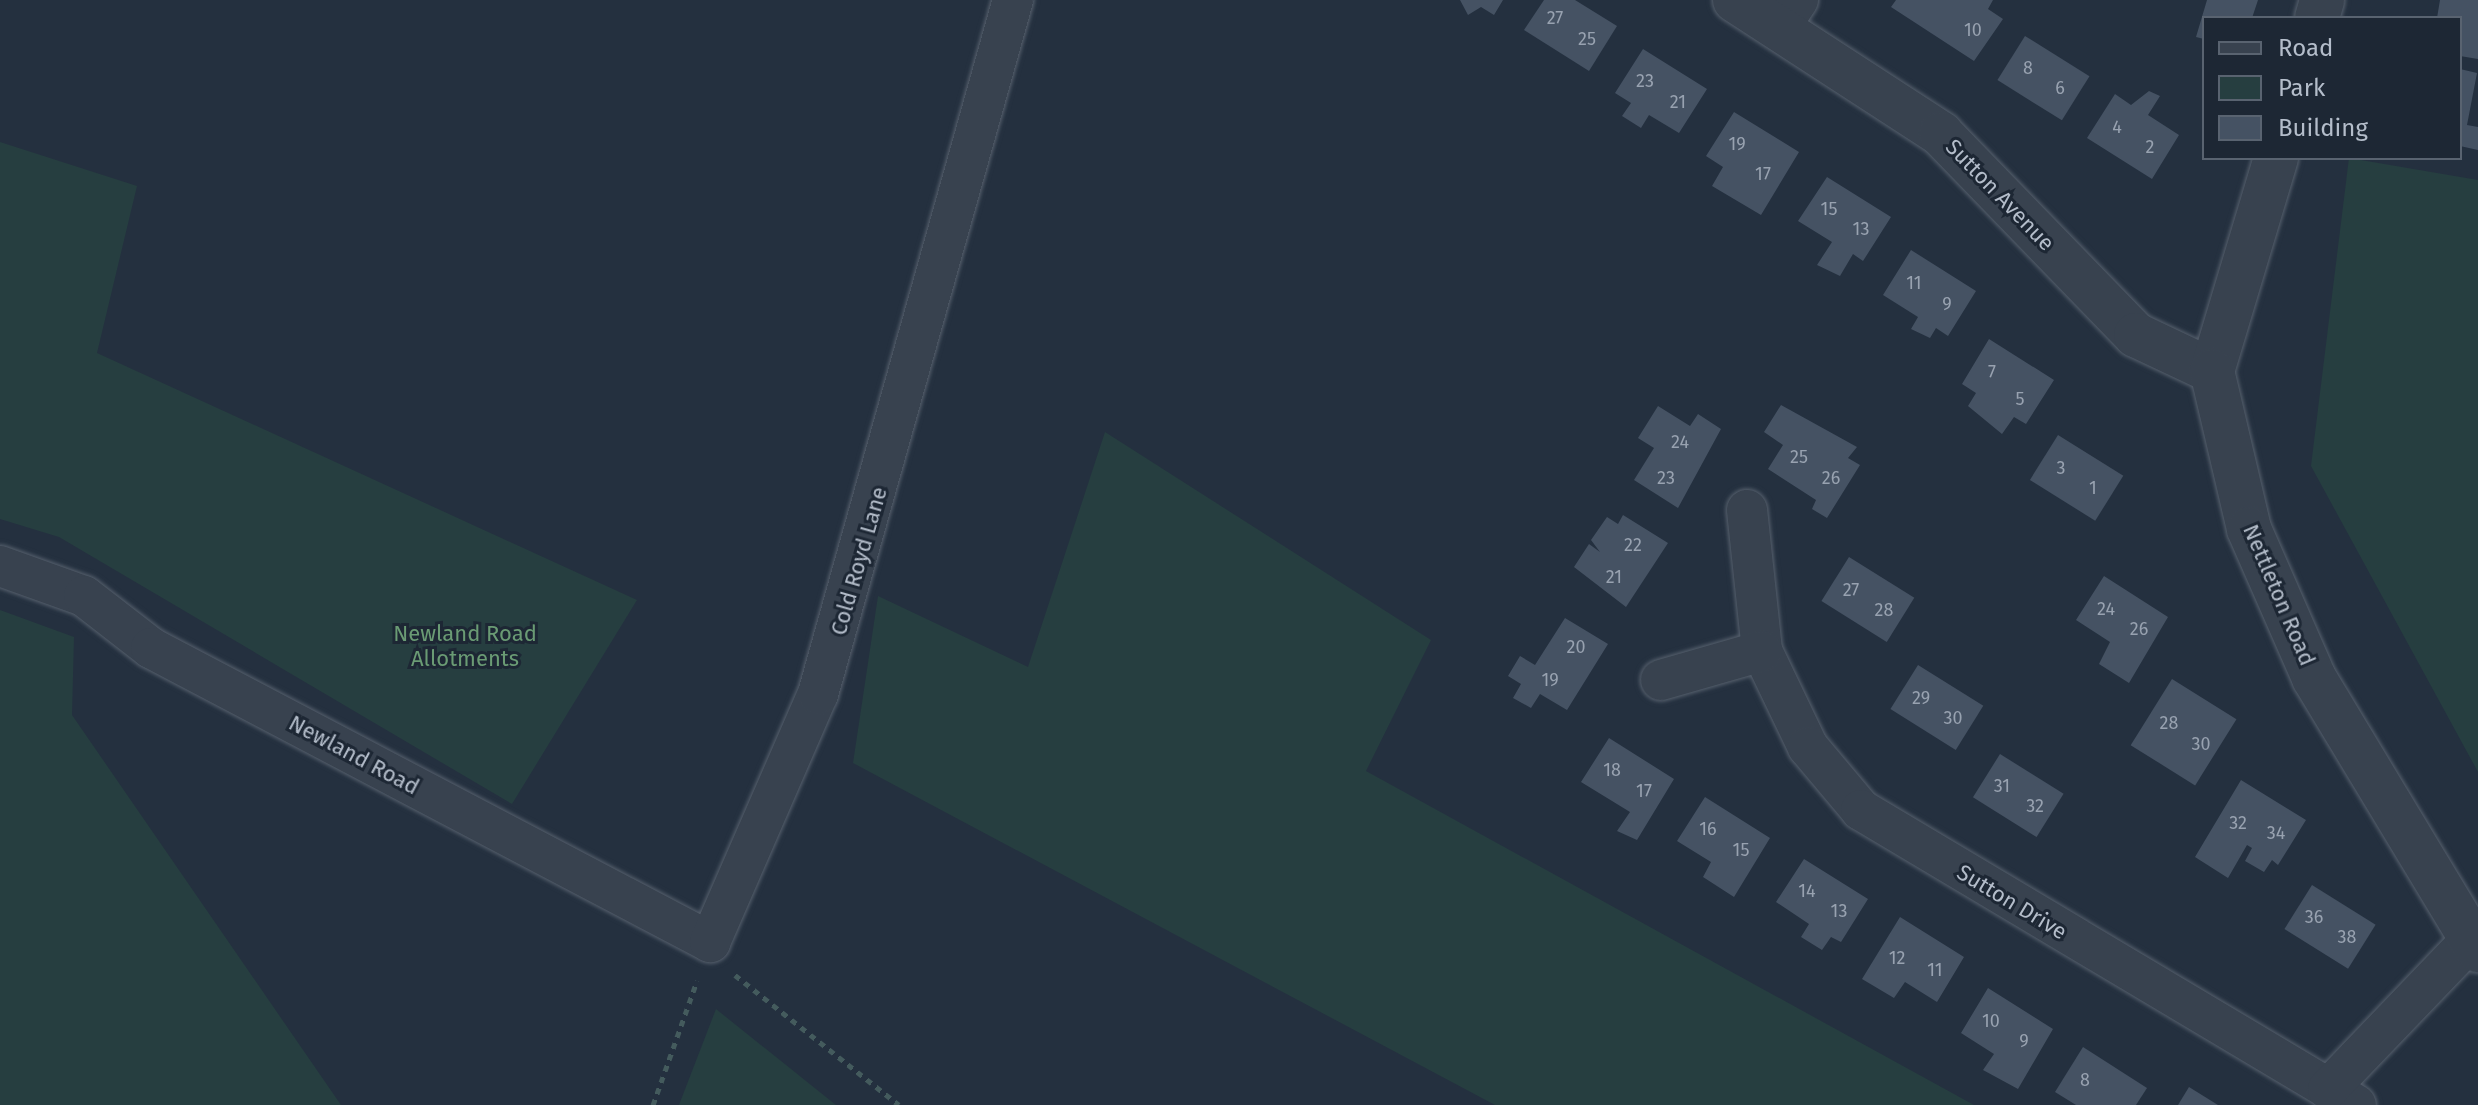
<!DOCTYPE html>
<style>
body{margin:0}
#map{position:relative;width:2478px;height:1105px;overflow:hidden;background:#24303f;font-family:"Fira Sans",sans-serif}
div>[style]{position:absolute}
.green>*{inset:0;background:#263e40}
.building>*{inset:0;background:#455263;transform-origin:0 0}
.path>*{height:5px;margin-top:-2.5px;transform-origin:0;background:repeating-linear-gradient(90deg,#445b5d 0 6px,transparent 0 12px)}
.roads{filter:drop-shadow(0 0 2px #56606d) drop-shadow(0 0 2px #56606d)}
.minor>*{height:40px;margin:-20px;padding:0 20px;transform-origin:20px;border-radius:20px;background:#38424f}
.tertiary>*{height:44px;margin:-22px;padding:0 22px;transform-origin:22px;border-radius:22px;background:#38424f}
span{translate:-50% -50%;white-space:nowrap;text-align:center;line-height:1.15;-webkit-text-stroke:6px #1d2734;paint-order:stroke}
.number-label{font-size:18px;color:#98a2b0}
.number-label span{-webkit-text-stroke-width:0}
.street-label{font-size:22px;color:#b4bdca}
.park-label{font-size:22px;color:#6a9b74}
.legend{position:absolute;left:2202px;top:16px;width:260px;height:144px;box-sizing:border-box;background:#1d2734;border:2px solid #596370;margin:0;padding:10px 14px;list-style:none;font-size:24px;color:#b4bdca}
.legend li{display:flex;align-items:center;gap:16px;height:40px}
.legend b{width:40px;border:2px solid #596370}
</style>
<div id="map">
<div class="green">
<i style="clip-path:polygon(0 142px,137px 186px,97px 353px,637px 600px,512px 804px,59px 537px,0 519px)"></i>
<i style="clip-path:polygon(2349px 158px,2478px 180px,2478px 772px,2311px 466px)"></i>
<i style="clip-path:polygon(1105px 432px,1431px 640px,1366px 771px,1974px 1105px,1495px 1105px,853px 763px,878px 596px,1028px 667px)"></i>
<i style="clip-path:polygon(0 610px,74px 637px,72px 715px,341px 1105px,0 1105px)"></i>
<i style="clip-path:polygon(716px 1009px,836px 1105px,679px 1105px)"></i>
</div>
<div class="building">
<i style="clip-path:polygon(1460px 0,1503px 0,1494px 15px,1481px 7px,1468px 15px)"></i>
<i style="clip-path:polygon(1544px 0,1575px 0,1617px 26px,1589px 71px,1524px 30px)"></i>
<i style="clip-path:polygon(1896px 0,1993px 0,1988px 9px,2003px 19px,1974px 61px,1891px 7px)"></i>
<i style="clip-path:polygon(2207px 0,2258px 0,2252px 18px,2204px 18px,2204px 39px,2196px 37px)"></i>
<i style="clip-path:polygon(2440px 0,2478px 0,2478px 59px,2460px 56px,2460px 18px,2437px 18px)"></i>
<i style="left:2025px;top:36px;width:76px;height:52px;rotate:32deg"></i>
<i style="clip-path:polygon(1643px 49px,1707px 89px,1679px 133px,1649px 115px,1641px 128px,1622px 116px,1631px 103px,1615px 93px)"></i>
<i style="clip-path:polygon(2460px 69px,2477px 73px,2467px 125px,2478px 127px,2478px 150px,2460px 146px)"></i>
<i style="clip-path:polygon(2149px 91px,2160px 96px,2148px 115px,2179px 135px,2152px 179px,2087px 138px,2115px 94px,2131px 105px)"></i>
<i style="clip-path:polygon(1734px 112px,1799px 152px,1761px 215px,1712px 186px,1723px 167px,1706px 156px)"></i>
<i style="clip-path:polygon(1827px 177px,1891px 217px,1863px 261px,1853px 254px,1840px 276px,1817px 265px,1832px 242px,1798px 221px)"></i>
<i style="clip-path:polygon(1911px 250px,1976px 291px,1948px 336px,1936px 328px,1930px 338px,1911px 329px,1918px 317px,1883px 295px)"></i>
<i style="clip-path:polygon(1989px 339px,2054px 380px,2026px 424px,2014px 417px,2002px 434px,1968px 406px,1976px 393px,1962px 384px)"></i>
<i style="clip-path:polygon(1781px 405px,1857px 447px,1848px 458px,1860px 465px,1827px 518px,1812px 509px,1816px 500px,1768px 469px,1783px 445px,1764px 432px)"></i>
<i style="clip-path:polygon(1658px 406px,1690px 426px,1698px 414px,1721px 429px,1678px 508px,1634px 480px,1654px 448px,1638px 438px)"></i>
<i style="left:2058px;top:435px;width:77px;height:53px;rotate:32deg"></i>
<i style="clip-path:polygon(1623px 515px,1668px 543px,1626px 607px,1574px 567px,1589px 544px,1600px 552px,1591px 540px,1607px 517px,1618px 524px)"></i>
<i style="left:1849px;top:557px;width:77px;height:52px;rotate:32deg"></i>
<i style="clip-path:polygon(2104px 576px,2168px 617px,2129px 683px,2099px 664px,2110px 642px,2076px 620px)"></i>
<i style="clip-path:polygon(1565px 618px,1608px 644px,1567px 710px,1540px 694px,1531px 708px,1513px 698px,1521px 684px,1508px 676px,1520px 656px,1535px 665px)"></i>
<i style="left:1918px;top:665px;width:77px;height:52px;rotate:32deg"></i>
<i style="left:2172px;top:679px;width:76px;height:78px;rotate:32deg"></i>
<i style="clip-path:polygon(1609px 738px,1674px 779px,1637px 840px,1617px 831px,1630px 812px,1581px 782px)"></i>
<i style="left:2000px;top:754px;width:75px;height:51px;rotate:32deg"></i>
<i style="clip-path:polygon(2241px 780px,2306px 820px,2278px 865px,2272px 860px,2264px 872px,2245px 861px,2252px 848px,2247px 845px,2228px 878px,2195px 857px)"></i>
<i style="clip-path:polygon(1705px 797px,1770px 838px,1734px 897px,1703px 877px,1711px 862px,1677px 841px)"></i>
<i style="clip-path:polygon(1804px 859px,1868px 899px,1841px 942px,1831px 937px,1822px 950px,1801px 937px,1809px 924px,1776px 902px)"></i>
<i style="left:2312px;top:885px;width:75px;height:52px;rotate:32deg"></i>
<i style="clip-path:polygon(1900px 917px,1964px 957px,1937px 1002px,1905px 982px,1894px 998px,1862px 979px)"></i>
<i style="clip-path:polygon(1988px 988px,2053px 1029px,2018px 1089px,1983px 1070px,1994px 1054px,1961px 1033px)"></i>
<i style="clip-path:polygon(2083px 1047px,2147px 1088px,2136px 1105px,2076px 1105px,2055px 1092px)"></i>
<i style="clip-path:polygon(2189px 1087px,2218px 1105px,2178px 1105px)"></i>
</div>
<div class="path">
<i style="left:735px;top:975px;width:209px;rotate:38.4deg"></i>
<i style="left:653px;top:1105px;width:132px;rotate:-70.5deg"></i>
</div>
<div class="roads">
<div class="minor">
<i style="left:1779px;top:28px;width:34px;rotate:-56deg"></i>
<i style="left:1747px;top:510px;width:142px;rotate:83.9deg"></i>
<i style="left:1762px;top:651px;width:106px;rotate:64.4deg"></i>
<i style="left:1808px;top:747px;width:82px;rotate:49.9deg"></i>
<i style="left:1861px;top:810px;width:576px;rotate:30.79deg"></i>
<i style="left:0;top:566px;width:89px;rotate:19.7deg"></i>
<i style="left:84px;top:596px;width:85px;rotate:37.8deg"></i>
<i style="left:151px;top:648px;width:632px;rotate:27.74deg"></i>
<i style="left:710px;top:942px;width:270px;rotate:-66.5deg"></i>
<i style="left:818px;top:694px;width:721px;rotate:-74.31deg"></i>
<i style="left:1661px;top:680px;width:105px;rotate:-16deg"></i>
<i style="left:2328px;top:1089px;width:205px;rotate:-46.2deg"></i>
</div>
<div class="tertiary">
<i style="left:1735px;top:0;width:246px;rotate:33deg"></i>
<i style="left:1941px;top:134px;width:280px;rotate:45.9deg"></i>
<i style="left:2136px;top:335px;width:84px;rotate:25.3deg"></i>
<i style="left:2317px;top:18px;width:19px;rotate:-74deg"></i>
<i style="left:2276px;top:158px;width:222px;rotate:106.7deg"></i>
<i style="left:2212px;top:371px;width:162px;rotate:76.8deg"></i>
<i style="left:2249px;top:529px;width:163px;rotate:66.4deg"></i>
<i style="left:2314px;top:678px;width:318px;rotate:58.9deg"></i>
</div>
</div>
<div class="number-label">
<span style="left:1555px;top:18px">27</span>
<span style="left:1973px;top:30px">10</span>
<span style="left:1587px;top:39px">25</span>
<span style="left:2028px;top:68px">8</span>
<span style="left:1645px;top:81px">23</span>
<span style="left:2060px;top:88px">6</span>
<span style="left:1678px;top:102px">21</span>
<span style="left:2117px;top:127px">4</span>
<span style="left:1737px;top:144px">19</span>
<span style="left:2150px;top:147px">2</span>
<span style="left:1763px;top:174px">17</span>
<span style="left:1829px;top:209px">15</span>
<span style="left:1861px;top:229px">13</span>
<span style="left:1914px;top:283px">11</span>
<span style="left:1947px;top:304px">9</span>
<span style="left:1992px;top:372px">7</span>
<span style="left:2020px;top:399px">5</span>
<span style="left:1680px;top:442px">24</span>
<span style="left:1799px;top:457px">25</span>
<span style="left:2061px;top:468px">3</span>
<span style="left:1666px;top:478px">23</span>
<span style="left:1831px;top:478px">26</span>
<span style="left:2093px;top:488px">1</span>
<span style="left:1633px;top:545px">22</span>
<span style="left:1614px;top:577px">21</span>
<span style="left:1851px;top:590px">27</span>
<span style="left:2106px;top:609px">24</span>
<span style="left:1884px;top:610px">28</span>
<span style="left:2139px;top:629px">26</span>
<span style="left:1576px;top:647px">20</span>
<span style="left:1550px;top:680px">19</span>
<span style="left:1921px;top:698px">29</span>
<span style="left:1953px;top:718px">30</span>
<span style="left:2169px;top:723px">28</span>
<span style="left:2201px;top:744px">30</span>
<span style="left:1612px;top:770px">18</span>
<span style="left:2002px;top:786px">31</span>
<span style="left:1644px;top:791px">17</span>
<span style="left:2035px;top:806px">32</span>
<span style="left:2238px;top:823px">32</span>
<span style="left:1708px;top:829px">16</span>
<span style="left:2276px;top:833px">34</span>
<span style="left:1741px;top:850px">15</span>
<span style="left:1807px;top:891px">14</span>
<span style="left:1839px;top:911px">13</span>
<span style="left:2314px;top:917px">36</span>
<span style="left:2347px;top:937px">38</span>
<span style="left:1897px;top:958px">12</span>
<span style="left:1935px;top:970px">11</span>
<span style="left:1991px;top:1021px">10</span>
<span style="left:2024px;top:1041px">9</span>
<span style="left:2085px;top:1080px">8</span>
</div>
<div class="street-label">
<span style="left:2000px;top:195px;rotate:46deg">Sutton Avenue</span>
<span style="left:859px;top:561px;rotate:-74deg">Cold Royd Lane</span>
<span style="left:2279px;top:595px;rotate:67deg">Nettleton Road</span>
<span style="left:354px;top:755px;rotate:28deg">Newland Road</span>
<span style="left:2012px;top:902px;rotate:31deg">Sutton Drive</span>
</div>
<div class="park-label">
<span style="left:465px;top:646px">Newland Road<br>Allotments</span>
</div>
<ul class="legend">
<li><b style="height:10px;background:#38424f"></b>Road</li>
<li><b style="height:22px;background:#263e40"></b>Park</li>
<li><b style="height:22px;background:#455263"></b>Building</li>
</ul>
</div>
